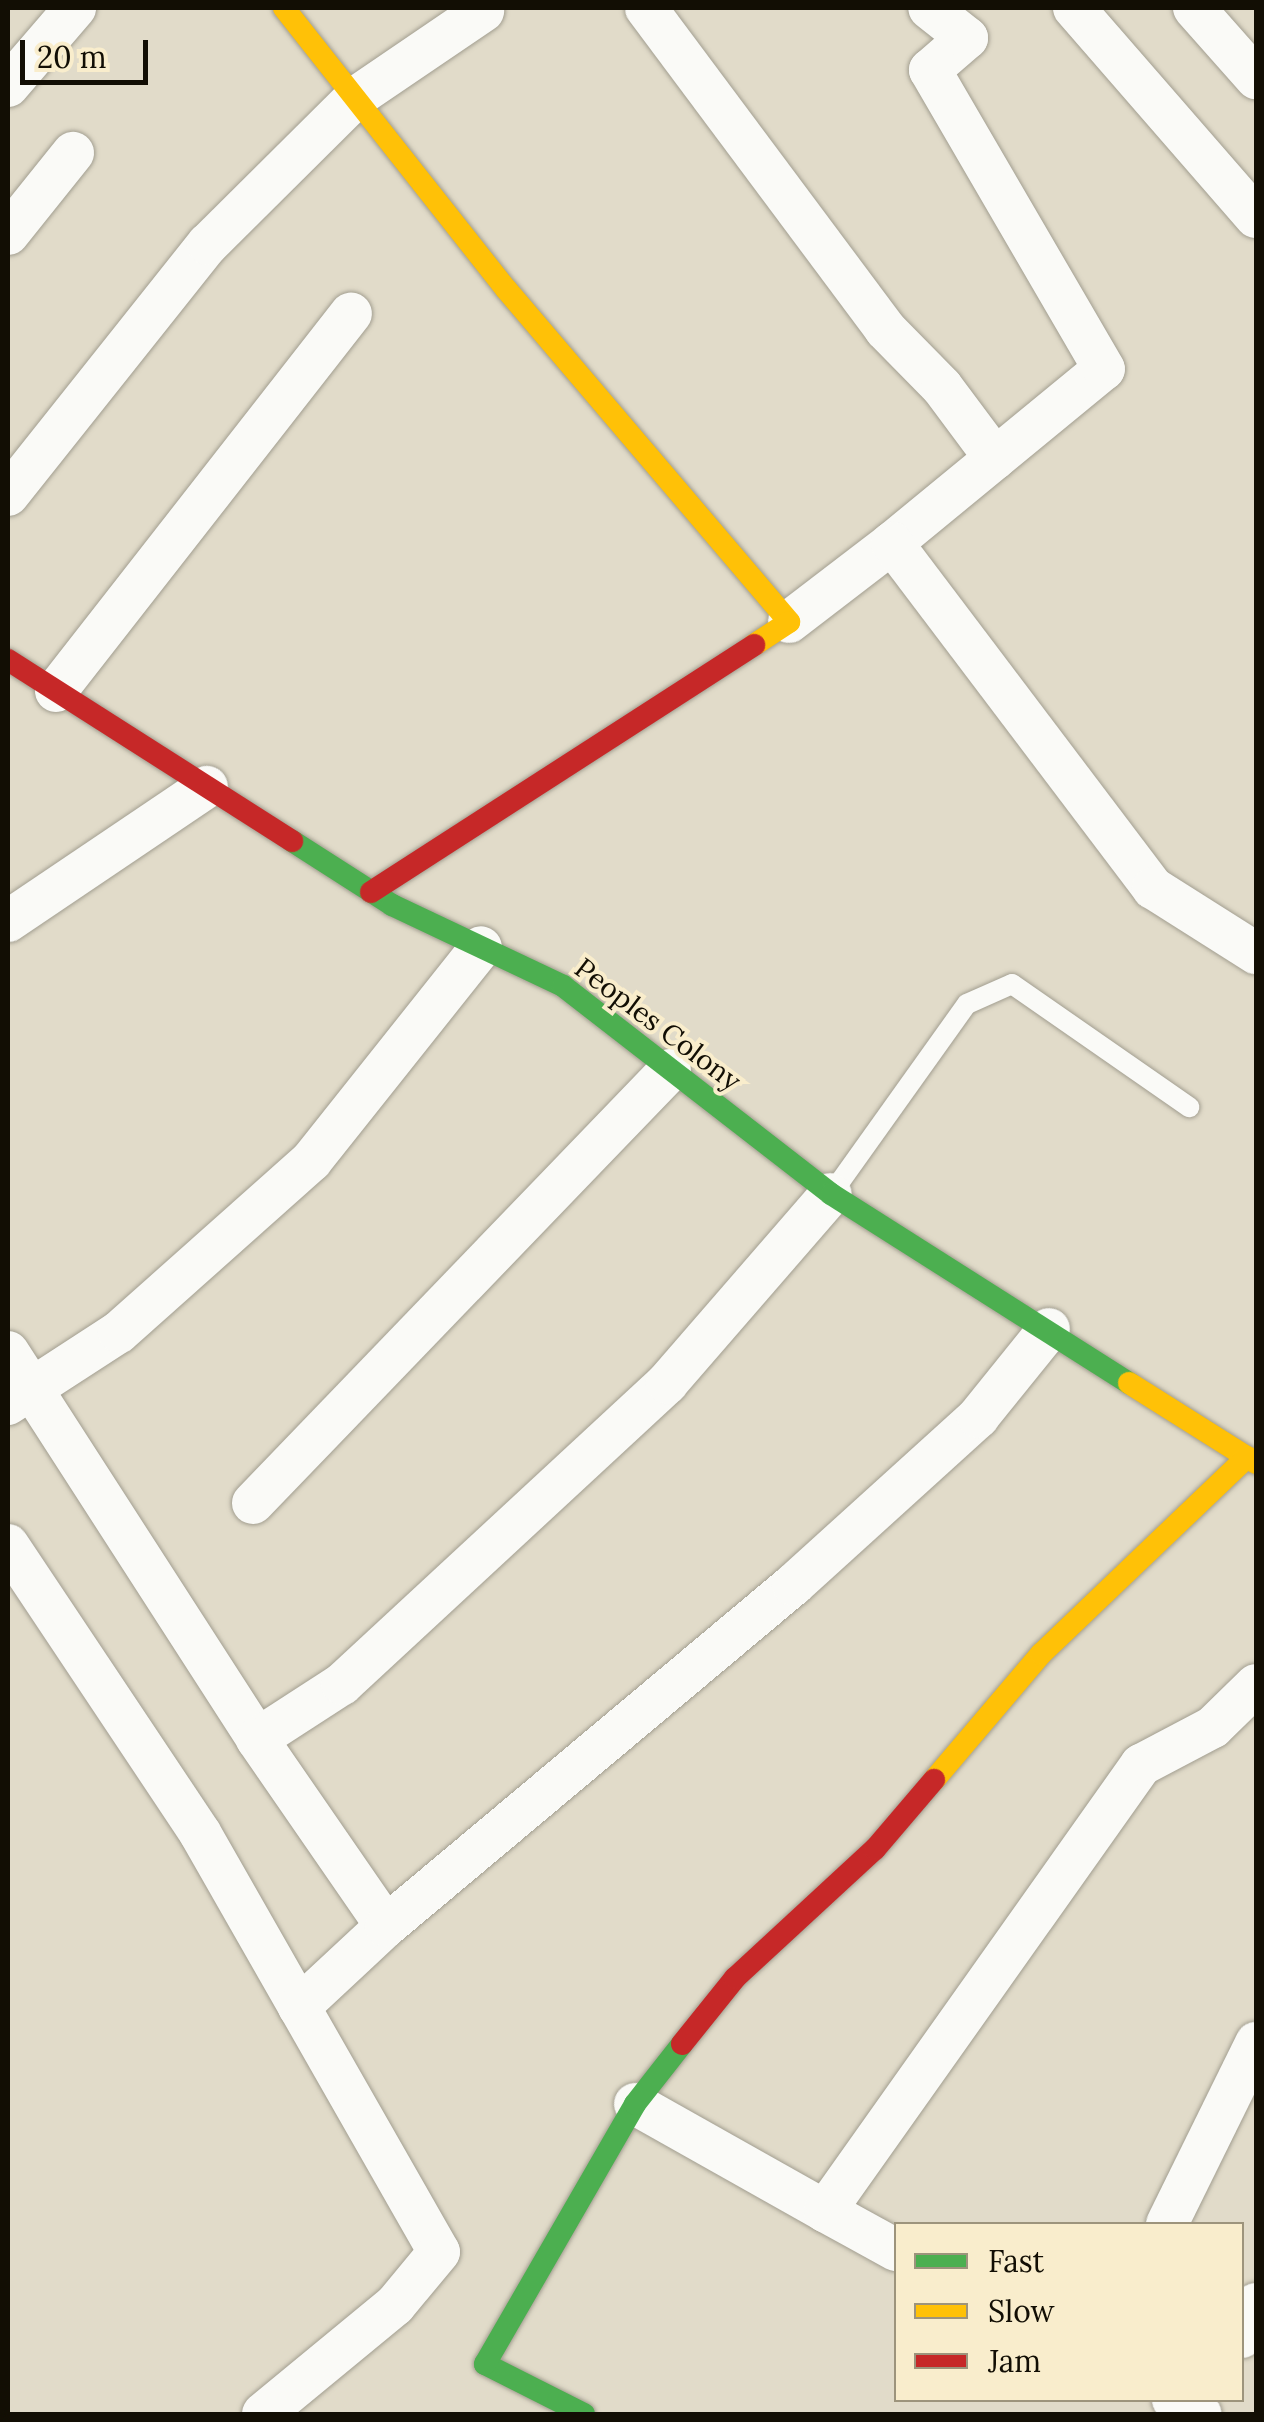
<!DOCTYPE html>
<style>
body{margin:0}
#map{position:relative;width:1264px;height:2422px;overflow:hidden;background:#e1dbc9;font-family:Lora,serif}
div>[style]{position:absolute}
.roads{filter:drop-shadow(0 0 2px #a29e90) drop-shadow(0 0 2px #a29e90)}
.lane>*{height:20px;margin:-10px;padding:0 10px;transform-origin:10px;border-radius:10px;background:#fafaf7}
.street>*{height:42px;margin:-21px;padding:0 21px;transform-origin:21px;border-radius:21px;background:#fafaf7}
.fast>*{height:22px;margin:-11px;padding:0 11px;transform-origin:11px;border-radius:11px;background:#4caf50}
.slow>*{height:22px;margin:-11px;padding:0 11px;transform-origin:11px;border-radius:11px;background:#ffc107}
.jam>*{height:22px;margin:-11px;padding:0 11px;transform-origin:11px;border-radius:11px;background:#c62828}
span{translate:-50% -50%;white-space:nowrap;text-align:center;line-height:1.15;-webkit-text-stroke:8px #f9edcc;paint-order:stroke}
.street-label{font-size:28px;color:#120e04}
.frame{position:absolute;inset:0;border:10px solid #120e04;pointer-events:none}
.legend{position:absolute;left:894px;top:2222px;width:350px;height:180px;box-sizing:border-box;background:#f9edcc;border:2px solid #9d947c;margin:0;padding:12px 18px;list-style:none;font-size:30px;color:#120e04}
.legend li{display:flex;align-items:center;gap:20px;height:50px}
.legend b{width:50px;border:2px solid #9d947c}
.scale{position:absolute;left:20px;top:40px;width:128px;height:45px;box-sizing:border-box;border:5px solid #120e04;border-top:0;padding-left:12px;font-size:30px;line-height:35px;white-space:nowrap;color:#120e04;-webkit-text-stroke:8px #f9edcc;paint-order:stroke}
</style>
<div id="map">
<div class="roads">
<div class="lane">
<i style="left:832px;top:1193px;width:232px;rotate:-54.5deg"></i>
<i style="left:967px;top:1004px;width:49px;rotate:-24deg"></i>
<i style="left:1012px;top:984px;width:216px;rotate:34.8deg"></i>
</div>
<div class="street">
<i style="left:646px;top:8px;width:400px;rotate:53.3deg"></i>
<i style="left:885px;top:329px;width:81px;rotate:45.5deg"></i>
<i style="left:942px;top:387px;width:89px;rotate:53.3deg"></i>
<i style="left:1074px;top:8px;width:277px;rotate:49deg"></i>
<i style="left:1194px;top:8px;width:94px;rotate:48.5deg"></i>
<i style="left:8px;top:86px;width:103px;rotate:-49.3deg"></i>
<i style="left:8px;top:234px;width:104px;rotate:-51.3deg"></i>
<i style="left:8px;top:495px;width:321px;rotate:-51.5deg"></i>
<i style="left:208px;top:244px;width:207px;rotate:-44.8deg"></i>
<i style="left:355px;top:98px;width:155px;rotate:-34.2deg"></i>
<i style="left:892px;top:543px;width:274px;rotate:-39.4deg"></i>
<i style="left:1104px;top:369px;width:346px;rotate:-120.2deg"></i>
<i style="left:930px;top:70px;width:49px;rotate:-40.9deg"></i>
<i style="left:967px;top:38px;width:48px;rotate:-141.7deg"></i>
<i style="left:789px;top:622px;width:130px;rotate:-37.5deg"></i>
<i style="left:892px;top:543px;width:433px;rotate:52.9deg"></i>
<i style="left:1153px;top:888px;width:122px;rotate:32.3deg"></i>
<i style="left:56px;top:691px;width:479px;rotate:-52deg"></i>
<i style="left:8px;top:921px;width:240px;rotate:-34deg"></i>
<i style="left:8px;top:1352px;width:460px;rotate:57.2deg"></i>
<i style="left:257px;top:1739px;width:101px;rotate:-32.9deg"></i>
<i style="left:342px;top:1684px;width:443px;rotate:-42.8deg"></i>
<i style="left:667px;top:1383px;width:250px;rotate:-49.1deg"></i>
<i style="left:8px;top:1404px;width:132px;rotate:-33deg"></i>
<i style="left:119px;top:1332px;width:257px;rotate:-41.7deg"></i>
<i style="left:311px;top:1161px;width:273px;rotate:-51.5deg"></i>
<i style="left:253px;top:1503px;width:601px;rotate:-46.08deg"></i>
<i style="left:8px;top:1545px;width:346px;rotate:56.3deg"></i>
<i style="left:200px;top:1833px;width:482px;rotate:60.3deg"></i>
<i style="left:439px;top:2252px;width:69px;rotate:129.7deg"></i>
<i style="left:395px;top:2305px;width:171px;rotate:140.5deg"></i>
<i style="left:257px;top:1739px;width:227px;rotate:55.4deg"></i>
<i style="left:386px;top:1926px;width:119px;rotate:137deg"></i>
<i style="left:386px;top:1926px;width:531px;rotate:-39.96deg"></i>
<i style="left:793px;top:1585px;width:250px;rotate:-42.2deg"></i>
<i style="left:978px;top:1417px;width:113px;rotate:-51.1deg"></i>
<i style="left:635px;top:2104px;width:218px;rotate:29.4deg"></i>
<i style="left:825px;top:2211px;width:547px;rotate:-54.68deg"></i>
<i style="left:1141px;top:1765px;width:81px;rotate:-27.8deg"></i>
<i style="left:1213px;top:1727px;width:60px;rotate:-44.3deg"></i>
<i style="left:825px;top:2211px;width:81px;rotate:28.8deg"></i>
<i style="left:1167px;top:2224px;width:202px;rotate:-63.8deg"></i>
<i style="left:1242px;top:2337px;width:36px;rotate:-67deg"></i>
<i style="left:1173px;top:2400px;width:31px;rotate:27deg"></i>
</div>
<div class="fast">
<i style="left:292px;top:841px;width:119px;rotate:32.6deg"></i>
<i style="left:392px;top:905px;width:189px;rotate:25.3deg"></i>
<i style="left:563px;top:986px;width:339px;rotate:37.8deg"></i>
<i style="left:831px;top:1194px;width:353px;rotate:32.4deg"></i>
<i style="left:584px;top:2414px;width:111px;rotate:-153.2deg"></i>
<i style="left:485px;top:2364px;width:300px;rotate:-60deg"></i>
<i style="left:635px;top:2104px;width:76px;rotate:-51.9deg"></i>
</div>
<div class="slow">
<i style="left:284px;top:8px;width:358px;rotate:51.7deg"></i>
<i style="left:506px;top:289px;width:437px;rotate:49.6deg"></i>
<i style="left:789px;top:622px;width:42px;rotate:146.7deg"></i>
<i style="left:1129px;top:1383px;width:150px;rotate:32.2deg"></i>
<i style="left:934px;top:1780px;width:165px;rotate:-49.7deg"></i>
<i style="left:1041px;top:1654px;width:285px;rotate:-43.7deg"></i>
</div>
<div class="jam">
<i style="left:8px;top:660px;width:337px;rotate:32.5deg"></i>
<i style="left:371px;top:892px;width:456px;rotate:-32.8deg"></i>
<i style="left:682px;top:2044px;width:85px;rotate:-51.2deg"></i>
<i style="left:735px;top:1978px;width:190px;rotate:-42.7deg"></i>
<i style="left:875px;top:1849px;width:91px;rotate:-49.5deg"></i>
</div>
</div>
<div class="street-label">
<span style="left:658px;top:1024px;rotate:37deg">Peoples Colony</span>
</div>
<div class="frame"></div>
<ul class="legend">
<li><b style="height:12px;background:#4caf50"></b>Fast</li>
<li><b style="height:12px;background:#ffc107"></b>Slow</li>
<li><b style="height:12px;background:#c62828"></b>Jam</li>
</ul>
<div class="scale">20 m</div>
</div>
